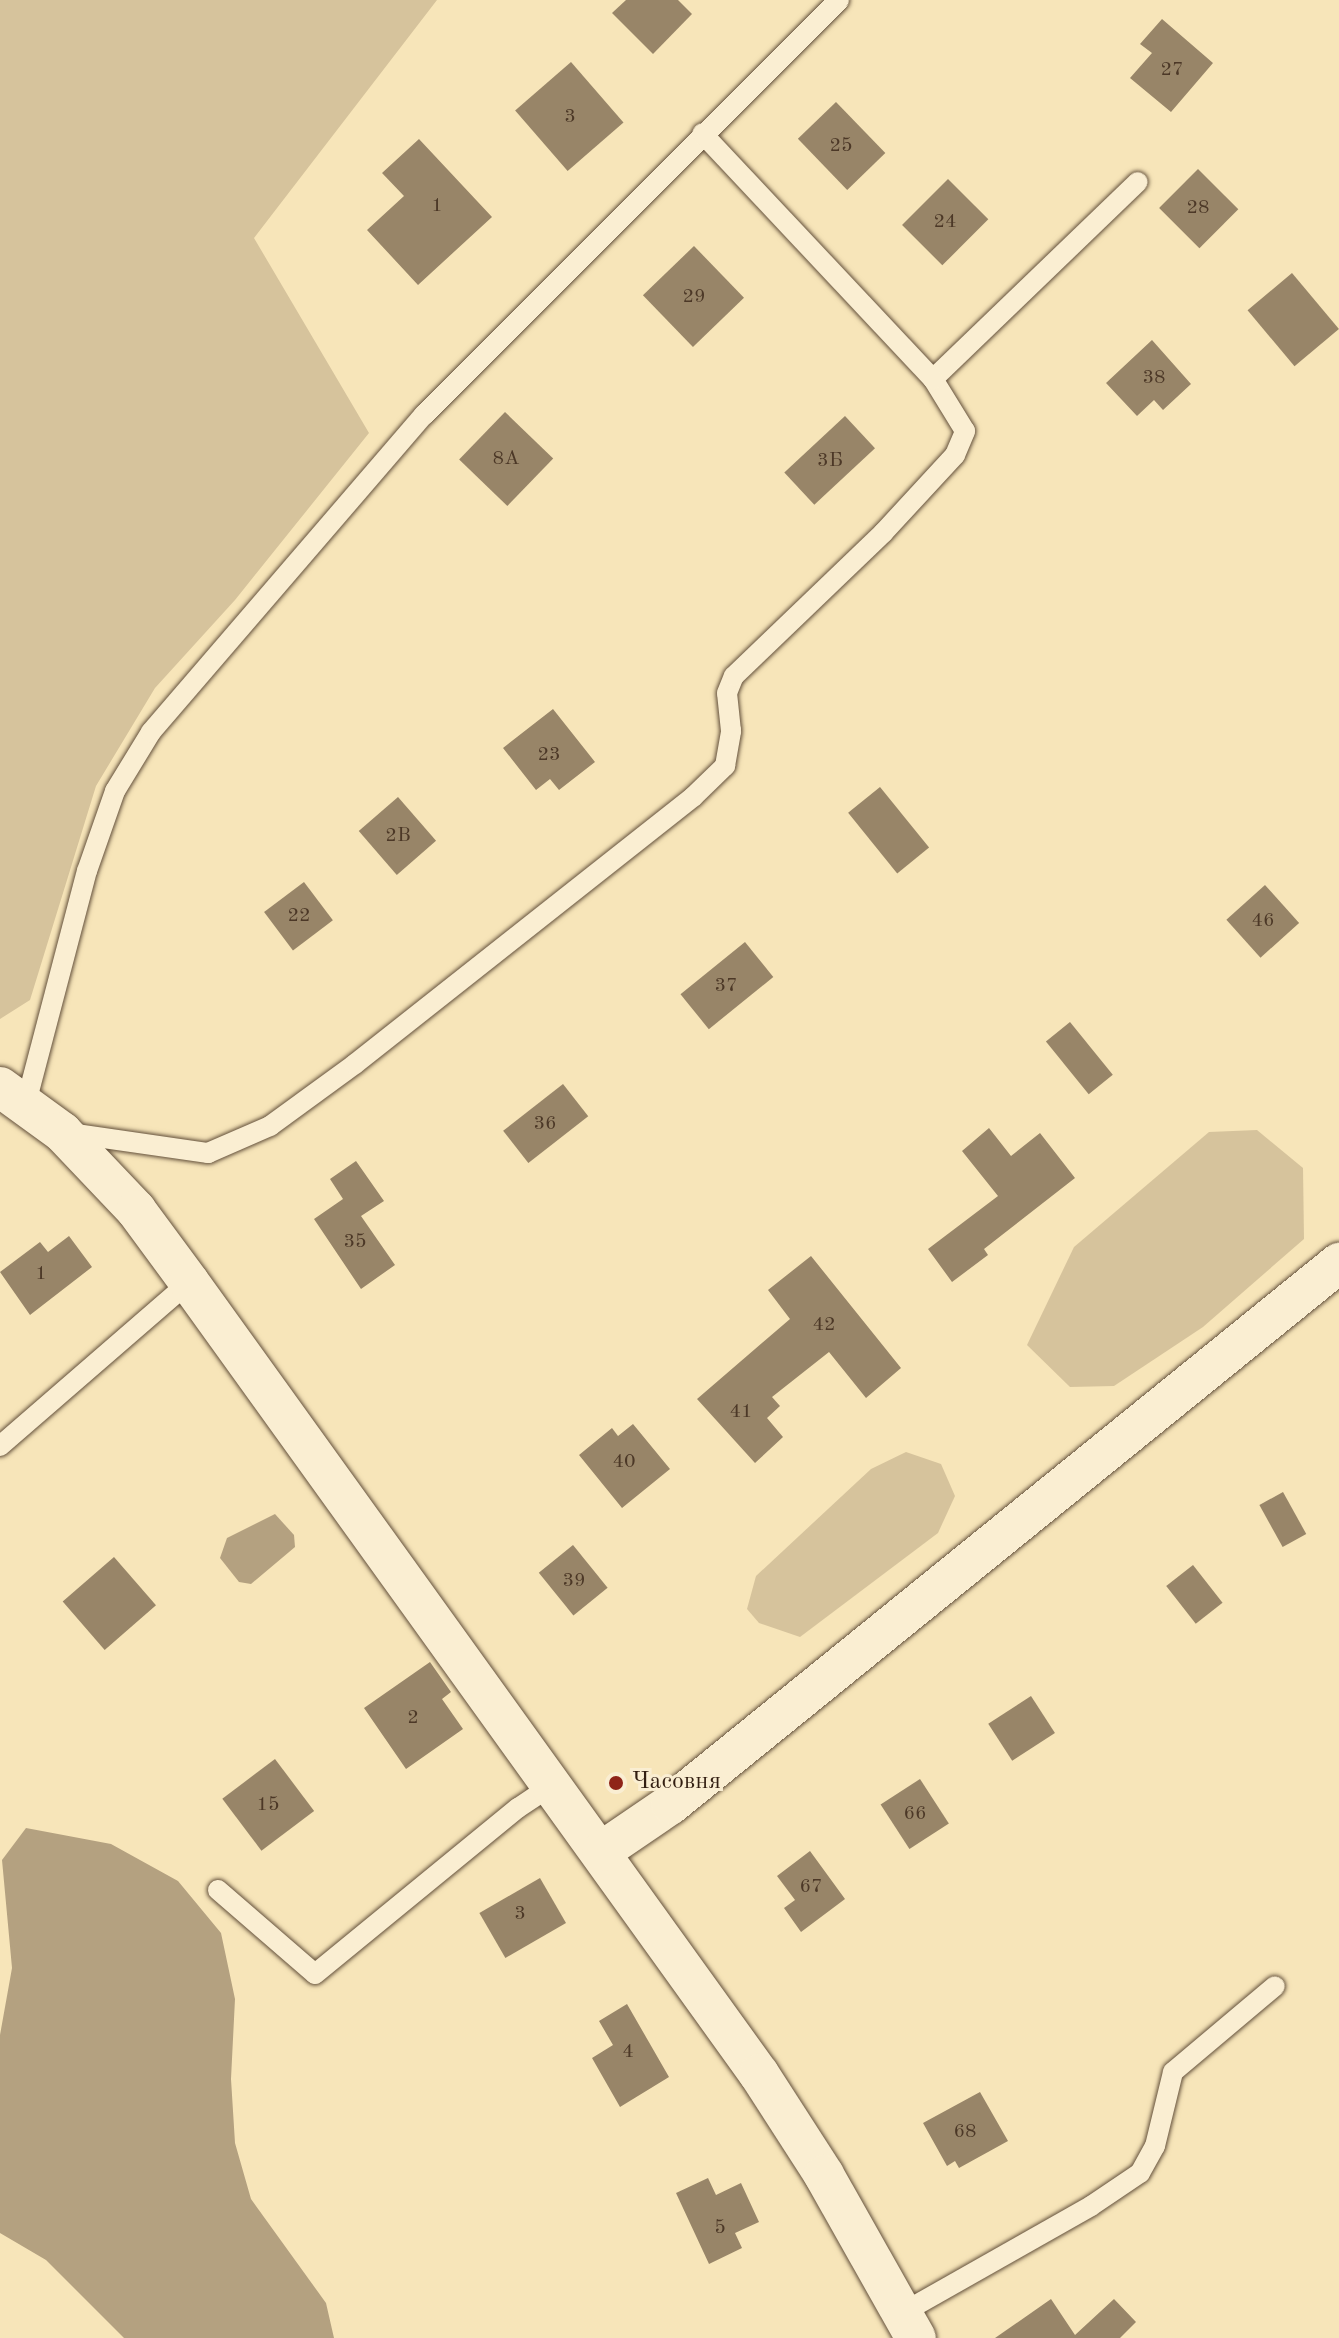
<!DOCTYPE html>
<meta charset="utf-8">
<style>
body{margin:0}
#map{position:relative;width:1339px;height:2338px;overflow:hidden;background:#f7e5b9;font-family:"Old Standard TT",serif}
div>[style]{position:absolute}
.green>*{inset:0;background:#d6c39c}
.water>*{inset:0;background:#b4a180}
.building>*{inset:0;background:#988568;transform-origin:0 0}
.roads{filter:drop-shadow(0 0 2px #63503b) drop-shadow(0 0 2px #63503b)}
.lane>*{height:20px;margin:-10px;padding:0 10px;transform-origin:10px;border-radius:10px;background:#faeed2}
.street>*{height:40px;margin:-20px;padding:0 20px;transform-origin:20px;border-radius:20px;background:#faeed2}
.dots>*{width:22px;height:22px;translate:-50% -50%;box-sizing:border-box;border:4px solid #faeed2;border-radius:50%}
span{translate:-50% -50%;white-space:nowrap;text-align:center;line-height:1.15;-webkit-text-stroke:6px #faeed2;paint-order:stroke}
.number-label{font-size:20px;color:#4c3827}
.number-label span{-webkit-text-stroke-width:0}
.poi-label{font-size:24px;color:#321e11}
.left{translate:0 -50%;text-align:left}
</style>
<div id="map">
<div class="green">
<i style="clip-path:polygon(0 0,437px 0,254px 238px,369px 433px,235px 600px,155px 688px,96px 786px,30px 1000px,0 1019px)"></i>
<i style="clip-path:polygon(1257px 1130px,1303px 1168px,1304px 1239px,1203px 1327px,1114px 1386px,1070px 1387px,1027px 1345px,1074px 1247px,1209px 1132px)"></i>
<i style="clip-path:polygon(906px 1452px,941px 1464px,955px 1496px,938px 1533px,800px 1637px,759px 1623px,747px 1609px,756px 1576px,871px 1469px)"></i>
</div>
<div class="water">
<i style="clip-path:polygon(275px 1514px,294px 1535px,295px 1547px,251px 1584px,239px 1582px,220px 1558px,227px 1538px)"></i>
<i style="clip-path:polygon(26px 1828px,111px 1844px,178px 1881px,221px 1933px,235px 1999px,231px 2079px,235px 2143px,251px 2199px,326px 2303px,334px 2338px,124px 2338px,46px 2260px,0 2233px,0 2035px,12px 1968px,2px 1860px)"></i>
</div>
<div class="building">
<i style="clip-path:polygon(626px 0,678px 0,692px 14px,653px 54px,612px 13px)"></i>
<i style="clip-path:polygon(1162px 19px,1213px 63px,1171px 112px,1130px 78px,1152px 53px,1140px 44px)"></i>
<i style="left:571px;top:62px;width:80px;height:74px;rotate:49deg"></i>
<i style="left:836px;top:102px;width:71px;height:53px;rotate:46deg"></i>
<i style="clip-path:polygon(419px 139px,492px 217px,418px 285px,367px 230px,404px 196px,382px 173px)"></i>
<i style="left:1198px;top:169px;width:57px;height:55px;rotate:45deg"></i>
<i style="left:948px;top:179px;width:57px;height:65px;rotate:45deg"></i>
<i style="left:694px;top:246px;width:72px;height:71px;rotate:46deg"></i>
<i style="left:1292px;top:273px;width:73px;height:58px;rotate:50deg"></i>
<i style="clip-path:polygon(1152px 340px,1191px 384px,1163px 410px,1154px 400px,1137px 416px,1106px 383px)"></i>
<i style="left:505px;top:412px;width:67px;height:66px;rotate:44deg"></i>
<i style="left:845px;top:416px;width:44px;height:83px;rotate:47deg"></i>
<i style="clip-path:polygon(553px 709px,595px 762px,559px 790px,550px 779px,536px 790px,503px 748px)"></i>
<i style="left:880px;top:787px;width:78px;height:41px;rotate:51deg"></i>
<i style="left:398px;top:797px;width:58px;height:52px;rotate:49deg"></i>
<i style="left:304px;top:882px;width:48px;height:50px;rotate:53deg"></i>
<i style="left:1265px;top:885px;width:51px;height:52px;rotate:48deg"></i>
<i style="left:745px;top:942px;width:45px;height:83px;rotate:51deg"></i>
<i style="left:1070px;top:1022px;width:68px;height:31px;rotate:51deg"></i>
<i style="left:563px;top:1084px;width:41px;height:76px;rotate:52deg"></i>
<i style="clip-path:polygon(989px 1128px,1011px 1156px,1040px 1133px,1075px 1178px,984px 1249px,988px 1255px,952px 1282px,928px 1249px,998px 1196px,962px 1151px)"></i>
<i style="clip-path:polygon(356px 1161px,384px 1201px,361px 1216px,395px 1265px,361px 1289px,314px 1219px,343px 1199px,330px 1179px)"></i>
<i style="clip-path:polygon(69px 1236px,92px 1267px,30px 1315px,0 1272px,40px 1242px,48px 1252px)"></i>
<i style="clip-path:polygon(811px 1256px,901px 1368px,866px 1398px,829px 1352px,772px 1397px,780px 1406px,767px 1418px,783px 1437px,755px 1463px,697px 1399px,790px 1319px,768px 1290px)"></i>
<i style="clip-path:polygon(633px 1424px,670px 1469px,622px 1508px,579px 1455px,612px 1428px,618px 1436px)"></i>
<i style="left:1283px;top:1492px;width:48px;height:27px;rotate:61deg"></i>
<i style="left:573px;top:1545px;width:55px;height:44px;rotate:51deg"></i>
<i style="left:114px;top:1557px;width:64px;height:68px;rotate:49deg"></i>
<i style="left:1193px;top:1565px;width:48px;height:34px;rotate:52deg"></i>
<i style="clip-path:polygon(430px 1662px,451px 1692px,442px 1699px,463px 1729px,406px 1769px,364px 1708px)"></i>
<i style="left:1031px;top:1696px;width:44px;height:51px;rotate:57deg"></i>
<i style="left:275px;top:1759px;width:65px;height:66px;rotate:53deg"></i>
<i style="left:920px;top:1779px;width:53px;height:47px;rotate:57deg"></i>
<i style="clip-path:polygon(810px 1851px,845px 1899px,801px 1932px,784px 1908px,795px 1900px,777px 1876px)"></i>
<i style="left:540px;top:1878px;width:52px;height:70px;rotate:60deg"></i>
<i style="clip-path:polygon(627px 2004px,669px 2077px,620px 2107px,592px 2058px,613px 2045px,599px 2021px)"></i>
<i style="clip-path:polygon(980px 2092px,1008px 2141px,959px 2168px,955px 2161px,947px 2166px,923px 2123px)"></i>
<i style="clip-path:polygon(708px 2178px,716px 2195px,741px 2183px,759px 2222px,735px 2233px,742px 2248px,709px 2264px,676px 2193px)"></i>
<i style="clip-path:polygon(1051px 2299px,1075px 2335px,1114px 2299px,1136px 2322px,1120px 2338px,995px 2338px)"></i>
</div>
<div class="roads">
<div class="lane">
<i style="left:933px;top:379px;width:284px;rotate:-43.9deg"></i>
<i style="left:26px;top:1103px;width:240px;rotate:-75.3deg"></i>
<i style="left:87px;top:871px;width:85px;rotate:-70.7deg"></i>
<i style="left:115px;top:791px;width:69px;rotate:-58.6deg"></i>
<i style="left:151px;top:732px;width:418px;rotate:-49.3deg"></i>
<i style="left:424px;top:415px;width:587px;rotate:-45deg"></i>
<i style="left:62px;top:1132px;width:148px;rotate:8.2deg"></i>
<i style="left:208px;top:1153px;width:68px;rotate:-23.5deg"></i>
<i style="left:270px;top:1126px;width:105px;rotate:-36.1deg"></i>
<i style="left:355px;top:1064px;width:431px;rotate:-38.3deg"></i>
<i style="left:693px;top:797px;width:45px;rotate:-44.1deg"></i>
<i style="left:725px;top:766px;width:36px;rotate:-80deg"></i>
<i style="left:731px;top:731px;width:38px;rotate:-96deg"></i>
<i style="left:727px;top:693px;width:18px;rotate:-68deg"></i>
<i style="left:734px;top:676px;width:207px;rotate:-43.8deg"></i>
<i style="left:883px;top:533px;width:106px;rotate:-47.3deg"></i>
<i style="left:955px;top:455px;width:26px;rotate:-67deg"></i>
<i style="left:965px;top:431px;width:61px;rotate:-121.6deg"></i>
<i style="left:933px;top:379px;width:337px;rotate:-133.2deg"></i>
<i style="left:0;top:1446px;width:250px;rotate:-40.9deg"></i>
<i style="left:218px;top:1890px;width:128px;rotate:40.9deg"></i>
<i style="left:315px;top:1974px;width:262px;rotate:-39.3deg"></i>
<i style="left:518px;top:1808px;width:43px;rotate:-33.7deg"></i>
<i style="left:902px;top:2313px;width:217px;rotate:-29.5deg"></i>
<i style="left:1091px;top:2206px;width:59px;rotate:-34deg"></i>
<i style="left:1140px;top:2173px;width:31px;rotate:-61deg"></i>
<i style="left:1155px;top:2146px;width:76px;rotate:-76.3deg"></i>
<i style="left:1173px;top:2072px;width:133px;rotate:-40.1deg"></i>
</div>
<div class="street">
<i style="left:0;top:1087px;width:77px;rotate:36deg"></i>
<i style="left:62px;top:1132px;width:108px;rotate:46.5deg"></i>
<i style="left:136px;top:1210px;width:89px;rotate:53.6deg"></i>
<i style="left:189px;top:1282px;width:976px;rotate:54.26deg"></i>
<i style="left:759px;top:2074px;width:120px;rotate:57.2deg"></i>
<i style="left:824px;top:2175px;width:187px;rotate:60.6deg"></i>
<i style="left:602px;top:1851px;width:83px;rotate:-34.3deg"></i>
<i style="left:671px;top:1804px;width:860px;rotate:-39deg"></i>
</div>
</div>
<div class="dots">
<i style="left:616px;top:1783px;background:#8f2418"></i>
</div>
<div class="number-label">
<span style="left:1172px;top:70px">27</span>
<span style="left:570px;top:117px">3</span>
<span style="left:841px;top:146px">25</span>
<span style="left:437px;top:206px">1</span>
<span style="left:1198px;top:208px">28</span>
<span style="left:945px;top:222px">24</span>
<span style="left:694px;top:297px">29</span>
<span style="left:1154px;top:378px">38</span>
<span style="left:506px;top:459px">8А</span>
<span style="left:830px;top:461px">3Б</span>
<span style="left:549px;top:755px">23</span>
<span style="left:398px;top:836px">2В</span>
<span style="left:299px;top:916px">22</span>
<span style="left:1263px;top:921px">46</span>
<span style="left:726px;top:986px">37</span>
<span style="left:545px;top:1124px">36</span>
<span style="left:355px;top:1242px">35</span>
<span style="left:41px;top:1274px">1</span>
<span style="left:824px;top:1325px">42</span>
<span style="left:741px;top:1412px">41</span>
<span style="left:624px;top:1462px">40</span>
<span style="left:574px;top:1581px">39</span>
<span style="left:413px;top:1718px">2</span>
<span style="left:268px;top:1805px">15</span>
<span style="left:915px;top:1814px">66</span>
<span style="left:811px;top:1887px">67</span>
<span style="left:520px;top:1914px">3</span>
<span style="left:628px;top:2052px">4</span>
<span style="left:965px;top:2132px">68</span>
<span style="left:720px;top:2228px">5</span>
</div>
<div class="poi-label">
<span class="left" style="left:632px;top:1783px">Часовня</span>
</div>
</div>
